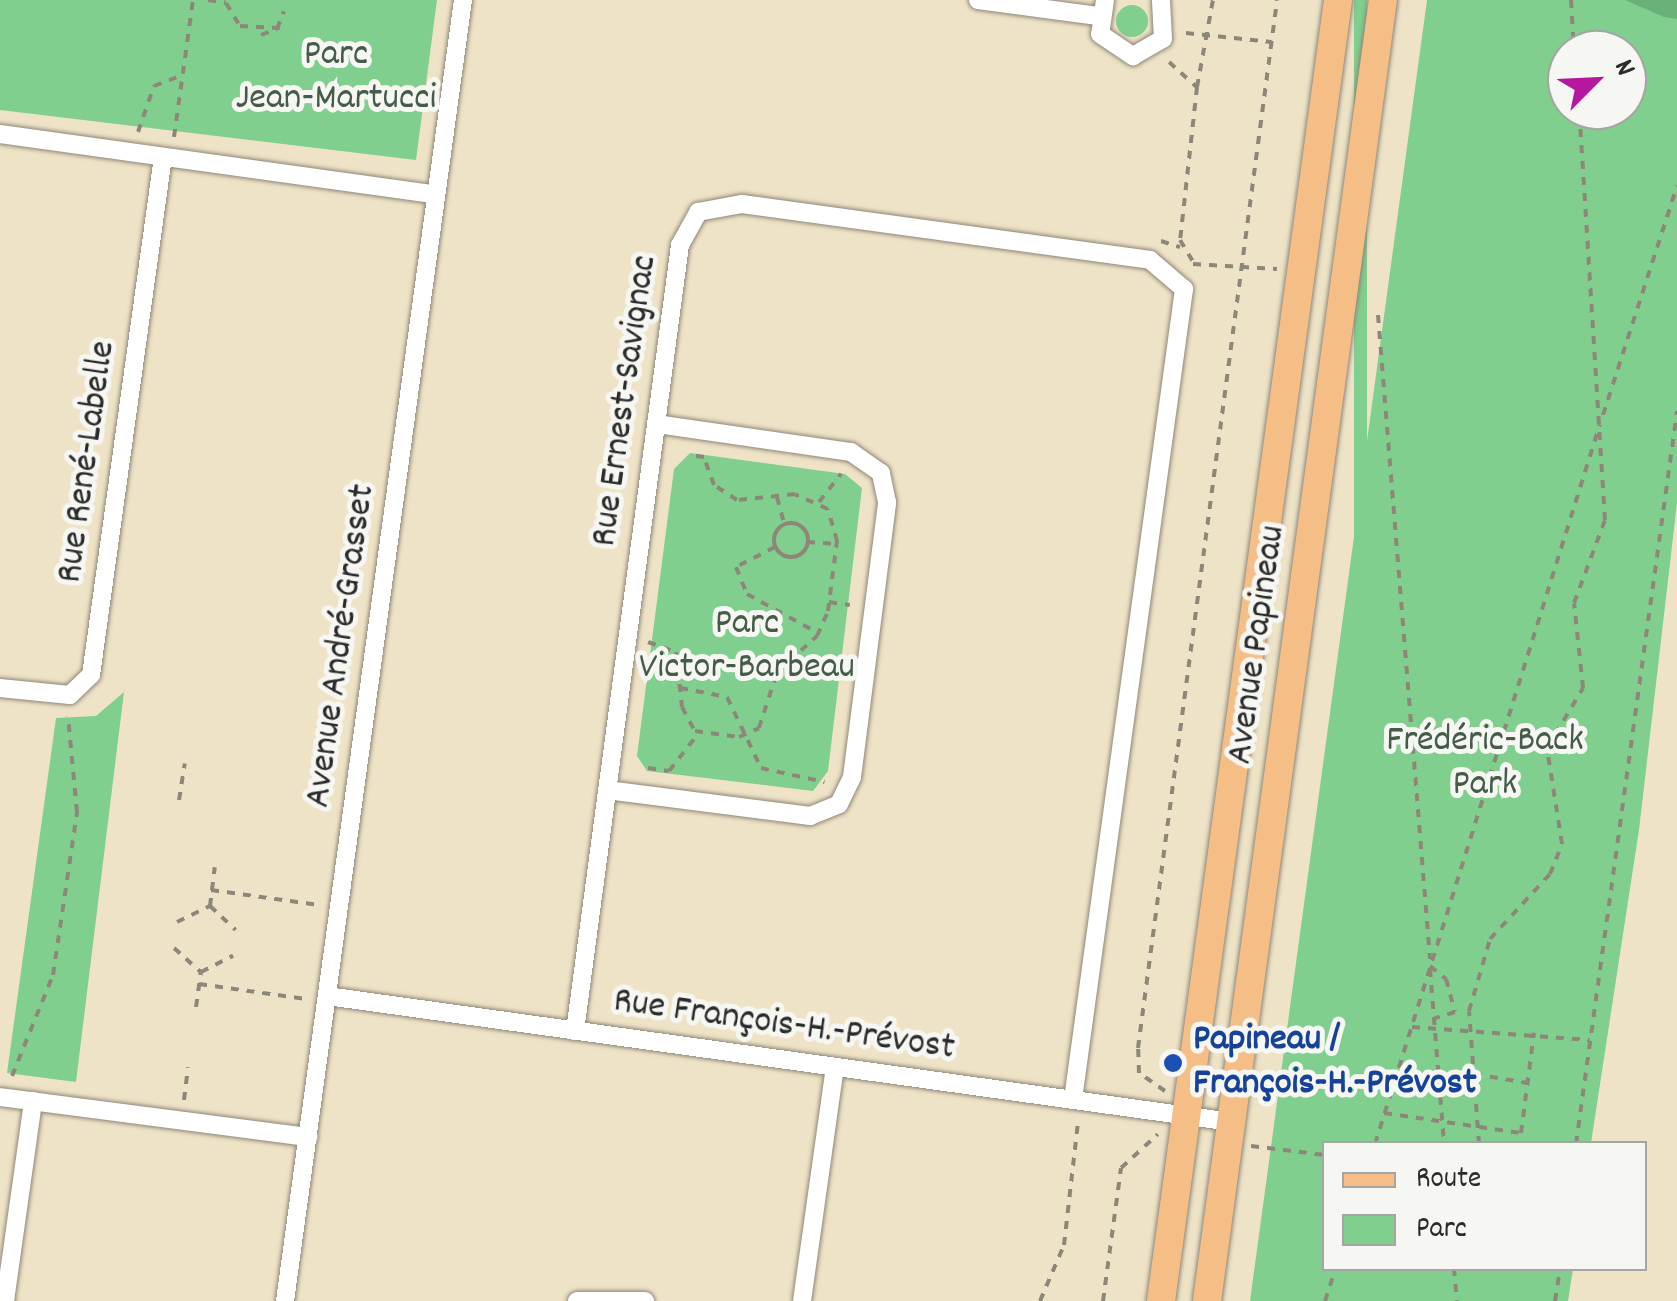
<!DOCTYPE html>
<meta charset="utf-8">
<style>
body{margin:0}
#map{position:relative;width:1677px;height:1301px;overflow:hidden;background:#efe3c7;font-family:Dekko,sans-serif}
div>[style]{position:absolute}
.green>*{inset:0;background:#81cf8e;transform-origin:0 0}
.round{border-radius:50%}
.forest>*{inset:0;background:#68b279}
.path>*{height:4px;margin-top:-2px;transform-origin:0;background:repeating-linear-gradient(90deg,#8d8779 0 8px,transparent 0 16px)}
.path>.ring{margin:-2px;padding:0;box-sizing:content-box;background:none;border:4px solid #8d8779;border-radius:50%}
.roads{filter:drop-shadow(0 0 2px #8d8779) drop-shadow(0 0 2px #8d8779)}
.minor>*{height:18px;margin:-9px;padding:0 9px;transform-origin:9px;border-radius:9px;background:#fff}
.primary>*{height:28px;margin:-14px;padding:0 14px;transform-origin:14px;border-radius:14px;background:#f6be87}
.dots>*{width:28px;height:28px;translate:-50% -50%;box-sizing:border-box;border:5px solid #f6f6f2;border-radius:50%}
span{translate:-50% -50%;white-space:nowrap;text-align:center;line-height:1.15;-webkit-text-stroke:10px #f6f6f2;paint-order:stroke}
.park-label{font-size:38px;color:#455c49}
.street-label{font-size:38px;color:#2b2b2b}
.transit-label{font-size:38px;color:#164399;font-weight:700}
.left{translate:0 -50%;text-align:left}
.legend{position:absolute;left:1322px;top:1141px;width:325px;height:130px;box-sizing:border-box;background:#f6f6f2;border:2px solid #a5a5a2;margin:0;padding:12px 18px;list-style:none;font-size:30px;color:#2b2b2b}
.legend li{display:flex;align-items:center;gap:20px;height:50px}
.legend b{width:50px;border:2px solid #a5a5a2}
.north{position:absolute;left:1547px;top:30px;width:100px;height:100px;box-sizing:border-box;background:#f6f6f2;border:2px solid #a5a5a2;border-radius:50%;rotate:66deg;font-size:28px;font-weight:700;line-height:40px;text-align:center;color:#2b2b2b}
.north::after{content:'';display:block;margin:auto;width:35px;height:45px;background:#b5179e;clip-path:polygon(50% 0,100% 100%,50% 72%,0 100%)}
</style>
<div id="map">
<div class="green">
<i style="clip-path:polygon(0 0,437px 0,416px 160px,0 110px)"></i>
<i style="left:1354px;top:0;width:13px;height:1094px"></i>
<i style="clip-path:polygon(evenodd,1427px 0,1677px 0,1677px 503px,1639px 830px,1591px 1143px,1324px 1144px,1324px 1268px,1573px 1269px,1568px 1301px,1250px 1301px,1427px 0,1567px 50px,1627px 50px,1627px 110px,1567px 110px,1567px 50px)"></i>
<i class="round" style="left:1116px;top:5px;width:32px;height:32px"></i>
<i style="clip-path:polygon(690px 453px,845px 474px,862px 488px,828px 771px,813px 791px,647px 771px,637px 756px,674px 469px)"></i>
<i style="clip-path:polygon(124px 692px,76px 1082px,7px 1073px,56px 718px,96px 716px)"></i>
</div>
<div class="forest">
<i style="clip-path:polygon(1625px 0,1677px 0,1677px 19px,1664px 17px)"></i>
</div>
<div class="path">
<i style="left:208px;top:0;width:18px;rotate:9deg"></i>
<i style="left:226px;top:3px;width:27px;rotate:59deg"></i>
<i style="left:240px;top:26px;width:40px;rotate:2.9deg"></i>
<i style="left:1571px;top:0;width:50px;rotate:86.6deg"></i>
<i style="left:1186px;top:33px;width:86px;rotate:6deg"></i>
<i style="left:261px;top:35px;width:17px;rotate:-21deg"></i>
<i style="left:277px;top:29px;width:19px;rotate:-69deg"></i>
<i style="left:1169px;top:62px;width:38px;rotate:42deg"></i>
<i style="left:1197px;top:87px;width:154px;rotate:96.3deg"></i>
<i style="left:1180px;top:240px;width:27px;rotate:59deg"></i>
<i style="left:1197px;top:87px;width:88px;rotate:-79.6deg"></i>
<i style="left:138px;top:132px;width:49px;rotate:-70.8deg"></i>
<i style="left:154px;top:86px;width:30px;rotate:-21deg"></i>
<i style="left:174px;top:137px;width:138px;rotate:-82.1deg"></i>
<i style="left:1161px;top:241px;width:20px;rotate:18deg"></i>
<i style="left:1193px;top:264px;width:84px;rotate:3.4deg"></i>
<i style="left:1378px;top:315px;width:646px;rotate:85.38deg"></i>
<i style="left:1603px;top:415px;width:241px;rotate:-72.1deg"></i>
<i style="left:777px;top:497px;width:28px;rotate:75deg"></i>
<i style="left:819px;top:502px;width:36px;rotate:-52deg"></i>
<i class="ring" style="left:774px;top:523px;width:30px;height:30px"></i>
<i style="left:807px;top:542px;width:30px;rotate:4deg"></i>
<i style="left:775px;top:547px;width:44px;rotate:152.9deg"></i>
<i style="left:736px;top:567px;width:29px;rotate:68deg"></i>
<i style="left:747px;top:594px;width:81px;rotate:28.8deg"></i>
<i style="left:829px;top:602px;width:21px;rotate:8deg"></i>
<i style="left:648px;top:642px;width:30px;rotate:20deg"></i>
<i style="left:676px;top:652px;width:55px;rotate:83.8deg"></i>
<i style="left:682px;top:707px;width:27px;rotate:62deg"></i>
<i style="left:695px;top:731px;width:44px;rotate:7.8deg"></i>
<i style="left:739px;top:737px;width:22px;rotate:-24deg"></i>
<i style="left:759px;top:728px;width:59px;rotate:-72.2deg"></i>
<i style="left:777px;top:672px;width:54px;rotate:-42deg"></i>
<i style="left:817px;top:636px;width:27px;rotate:-66deg"></i>
<i style="left:828px;top:611px;width:71px;rotate:-82.7deg"></i>
<i style="left:837px;top:541px;width:33px;rotate:-106deg"></i>
<i style="left:828px;top:509px;width:36px;rotate:-156deg"></i>
<i style="left:795px;top:494px;width:58px;rotate:174.1deg"></i>
<i style="left:737px;top:500px;width:27px;rotate:-147deg"></i>
<i style="left:714px;top:485px;width:30px;rotate:-110deg"></i>
<i style="left:704px;top:457px;width:14px;rotate:-172deg"></i>
<i style="left:680px;top:688px;width:48px;rotate:10.8deg"></i>
<i style="left:727px;top:697px;width:79px;rotate:64.4deg"></i>
<i style="left:761px;top:768px;width:65px;rotate:12.5deg"></i>
<i style="left:648px;top:768px;width:21px;rotate:8deg"></i>
<i style="left:669px;top:771px;width:47px;rotate:-51.9deg"></i>
<i style="left:179px;top:800px;width:37px;rotate:-81deg"></i>
<i style="left:211px;top:890px;width:109px;rotate:7.9deg"></i>
<i style="left:210px;top:906px;width:39px;rotate:-83deg"></i>
<i style="left:177px;top:922px;width:37px;rotate:-26deg"></i>
<i style="left:210px;top:906px;width:35px;rotate:43deg"></i>
<i style="left:174px;top:948px;width:36px;rotate:42deg"></i>
<i style="left:201px;top:972px;width:36px;rotate:-27deg"></i>
<i style="left:1430px;top:966px;width:21px;rotate:39deg"></i>
<i style="left:1446px;top:979px;width:34px;rotate:75deg"></i>
<i style="left:1455px;top:1012px;width:21px;rotate:163deg"></i>
<i style="left:1430px;top:969px;width:176px;rotate:85.4deg"></i>
<i style="left:199px;top:984px;width:108px;rotate:8deg"></i>
<i style="left:196px;top:1007px;width:35px;rotate:-82deg"></i>
<i style="left:1412px;top:1027px;width:178px;rotate:4.2deg"></i>
<i style="left:1474px;top:1074px;width:55px;rotate:9.5deg"></i>
<i style="left:12px;top:1076px;width:109px;rotate:-67.9deg"></i>
<i style="left:53px;top:975px;width:165px;rotate:-81.6deg"></i>
<i style="left:77px;top:812px;width:96px;rotate:-95.4deg"></i>
<i style="left:1165px;top:1091px;width:32px;rotate:-145deg"></i>
<i style="left:1139px;top:1073px;width:25px;rotate:-92deg"></i>
<i style="left:1138px;top:1048px;width:1057px;rotate:-82.44deg"></i>
<i style="left:184px;top:1100px;width:33px;rotate:-83deg"></i>
<i style="left:1384px;top:1113px;width:138px;rotate:8.3deg"></i>
<i style="left:1521px;top:1133px;width:101px;rotate:-82.6deg"></i>
<i style="left:1375px;top:1144px;width:754px;rotate:-72.65deg"></i>
<i style="left:1479px;top:1144px;width:133px;rotate:-94.3deg"></i>
<i style="left:1469px;top:1011px;width:75px;rotate:-73.7deg"></i>
<i style="left:1490px;top:939px;width:88px;rotate:-47.3deg"></i>
<i style="left:1550px;top:874px;width:32px;rotate:-68deg"></i>
<i style="left:1562px;top:844px;width:97px;rotate:-98.9deg"></i>
<i style="left:1547px;top:748px;width:70px;rotate:-59deg"></i>
<i style="left:1583px;top:688px;width:85px;rotate:-96deg"></i>
<i style="left:1574px;top:603px;width:89px;rotate:-69.5deg"></i>
<i style="left:1605px;top:520px;width:411px;rotate:-93.6deg"></i>
<i style="left:1576px;top:1144px;width:740px;rotate:-82.15deg"></i>
<i style="left:1251px;top:1146px;width:74px;rotate:7deg"></i>
<i style="left:1454px;top:1268px;width:33px;rotate:85deg"></i>
<i style="left:1040px;top:1301px;width:61px;rotate:-66.8deg"></i>
<i style="left:1064px;top:1245px;width:124px;rotate:-83.5deg"></i>
<i style="left:1103px;top:1301px;width:134px;rotate:-82.3deg"></i>
<i style="left:1121px;top:1168px;width:50px;rotate:-42.6deg"></i>
<i style="left:1325px;top:1301px;width:35px;rotate:-72deg"></i>
<i style="left:1555px;top:1301px;width:33px;rotate:-81deg"></i>
</div>
<div class="roads">
<div class="minor">
<i style="left:978px;top:0;width:121px;rotate:7.6deg"></i>
<i style="left:1105px;top:0;width:34px;rotate:98deg"></i>
<i style="left:1100px;top:34px;width:40px;rotate:34deg"></i>
<i style="left:1133px;top:56px;width:34px;rotate:-30deg"></i>
<i style="left:1163px;top:39px;width:39px;rotate:-93deg"></i>
<i style="left:0;top:134px;width:439px;rotate:7.9deg"></i>
<i style="left:0;top:688px;width:70px;rotate:5.7deg"></i>
<i style="left:70px;top:695px;width:29px;rotate:-44deg"></i>
<i style="left:91px;top:675px;width:523px;rotate:-82.09deg"></i>
<i style="left:607px;top:790px;width:205px;rotate:7.3deg"></i>
<i style="left:810px;top:816px;width:31px;rotate:-22deg"></i>
<i style="left:839px;top:804px;width:30px;rotate:-64deg"></i>
<i style="left:852px;top:777px;width:277px;rotate:-82.7deg"></i>
<i style="left:887px;top:502px;width:30px;rotate:-102deg"></i>
<i style="left:881px;top:473px;width:37px;rotate:-145deg"></i>
<i style="left:851px;top:452px;width:197px;rotate:-171.8deg"></i>
<i style="left:327px;top:996px;width:913px;rotate:7.93deg"></i>
<i style="left:575px;top:1031px;width:793px;rotate:-82.39deg"></i>
<i style="left:680px;top:245px;width:38px;rotate:-61deg"></i>
<i style="left:698px;top:212px;width:45px;rotate:-10.3deg"></i>
<i style="left:742px;top:204px;width:412px;rotate:7.8deg"></i>
<i style="left:1150px;top:260px;width:45px;rotate:40.5deg"></i>
<i style="left:1184px;top:289px;width:818px;rotate:97.8deg"></i>
<i style="left:0;top:1097px;width:311px;rotate:7.4deg"></i>
<i style="left:5px;top:1301px;width:202px;rotate:-82deg"></i>
<i style="left:285px;top:1301px;width:1313px;rotate:-82.21deg"></i>
<i style="left:577px;top:1301px;width:68px"></i>
<i style="left:802px;top:1301px;width:236px;rotate:-82deg"></i>
</div>
<div class="primary">
<i style="left:1161px;top:1301px;width:1313px;rotate:-82.25deg"></i>
<i style="left:1207px;top:1301px;width:1313px;rotate:-82.3deg"></i>
</div>
</div>
<div class="dots">
<i style="left:1173px;top:1063px;background:#1a4fb4"></i>
</div>
<div class="park-label">
<span style="left:336px;top:78px">Parc<br>Jean-Martucci</span>
<span style="left:747px;top:647px">Parc<br>Victor-Barbeau</span>
<span style="left:1485px;top:764px">Frédéric-Back<br>Park</span>
</div>
<div class="street-label">
<span style="left:626px;top:401px;rotate:-82deg">Rue Ernest-Savignac</span>
<span style="left:88px;top:462px;rotate:-82deg">Rue René-Labelle</span>
<span style="left:1258px;top:645px;rotate:-82deg">Avenue Papineau</span>
<span style="left:342px;top:646px;rotate:-82deg">Avenue André-Grasset</span>
<span style="left:784px;top:1026px;rotate:8deg">Rue François-H.-Prévost</span>
</div>
<div class="transit-label">
<span class="left" style="left:1193px;top:1063px">Papineau /<br>François-H.-Prévost</span>
</div>
<ul class="legend">
<li><b style="height:12px;background:#f6be87"></b>Route</li>
<li><b style="height:28px;background:#81cf8e"></b>Parc</li>
</ul>
<div class="north">N</div>
</div>
